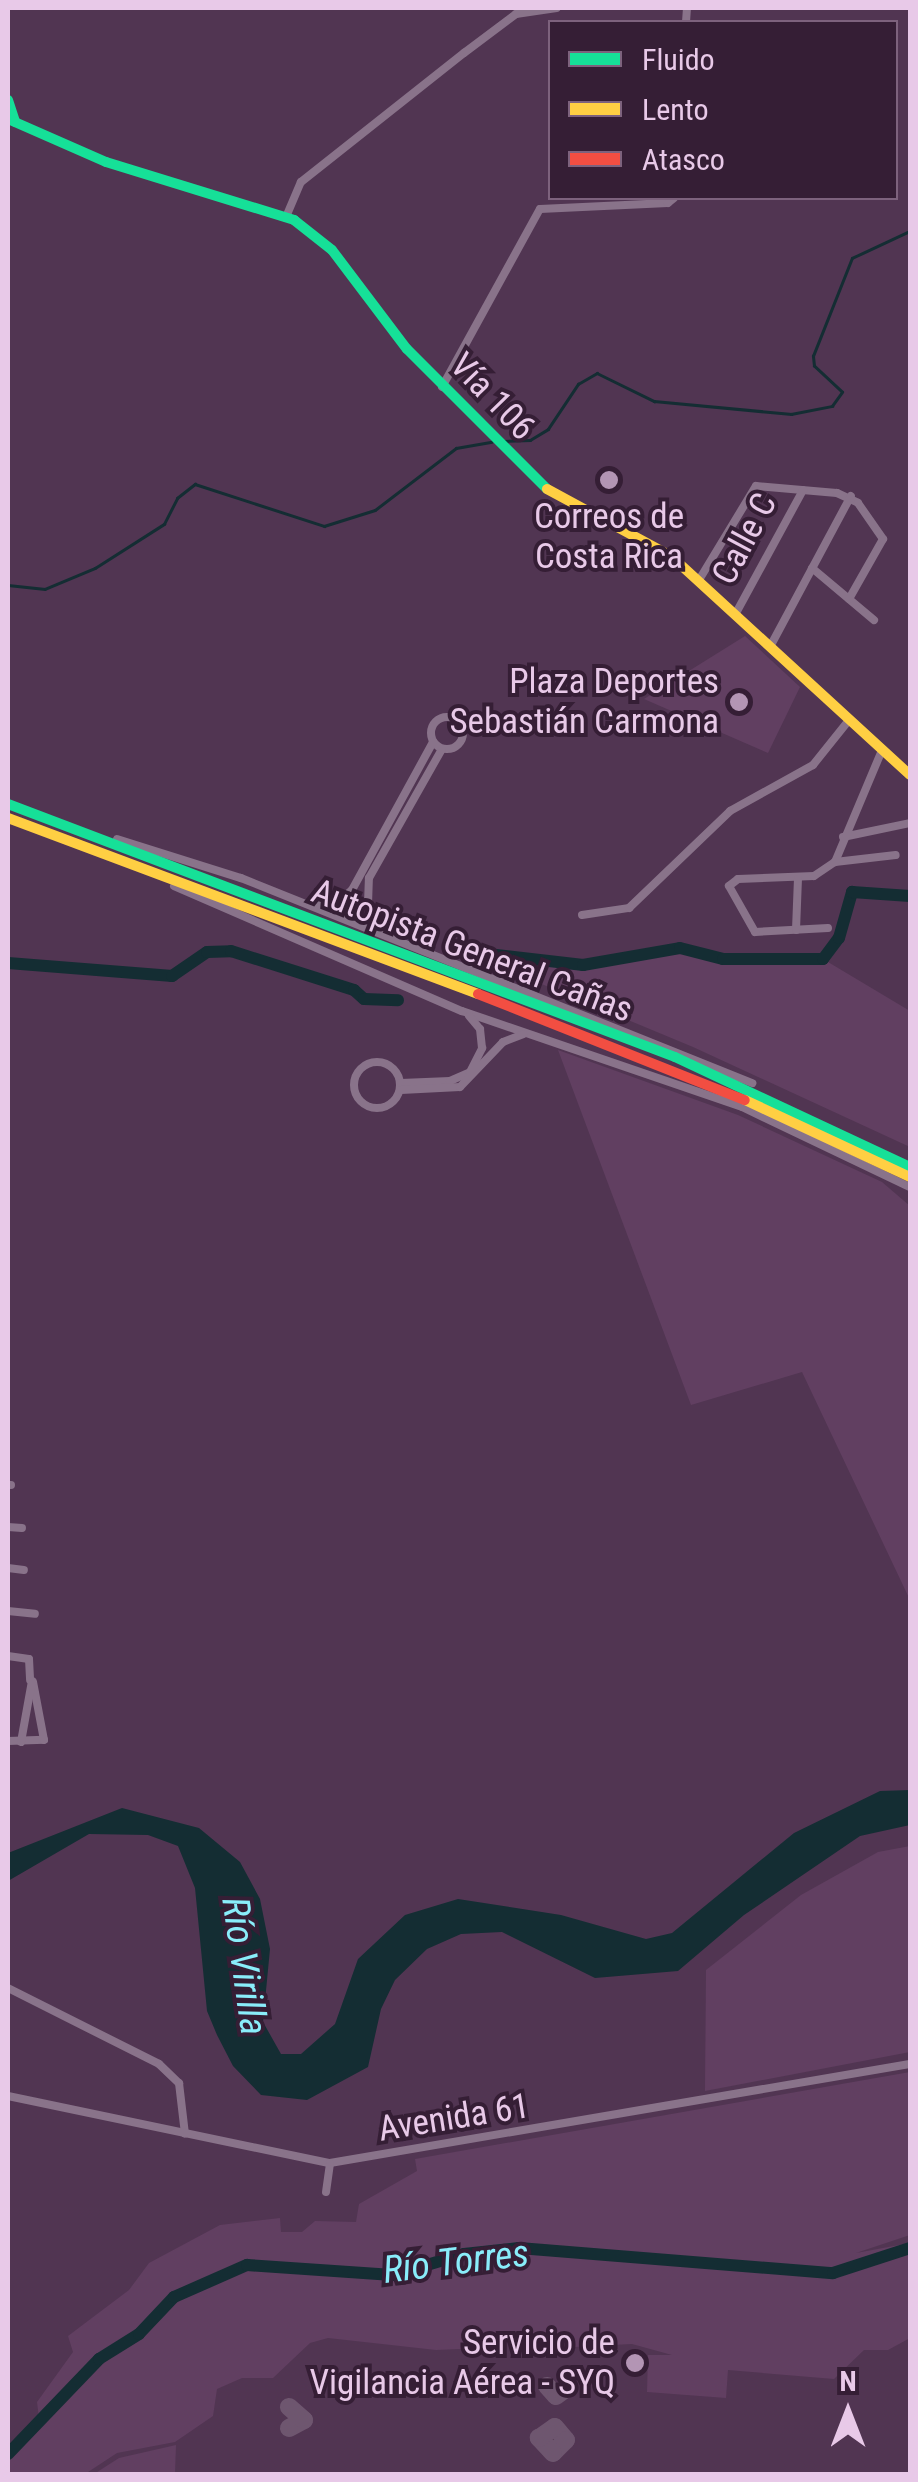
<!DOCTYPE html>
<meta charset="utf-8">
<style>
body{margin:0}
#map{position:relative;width:918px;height:2482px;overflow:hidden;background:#513552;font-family:"Roboto Condensed",sans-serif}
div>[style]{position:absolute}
.green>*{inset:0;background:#613f61}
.water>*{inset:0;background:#142d33}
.stream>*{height:2.5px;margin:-1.25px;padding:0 1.25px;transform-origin:1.25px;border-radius:1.25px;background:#142d33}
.river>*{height:12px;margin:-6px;padding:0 6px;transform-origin:6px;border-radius:6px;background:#142d33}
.taxiway>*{height:18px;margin:-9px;padding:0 9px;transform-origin:9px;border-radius:9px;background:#6e566f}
.street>*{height:8px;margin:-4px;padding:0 4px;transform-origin:4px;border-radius:4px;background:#89738a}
.street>.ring{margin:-4px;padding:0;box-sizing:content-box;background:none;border:8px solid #89738a;border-radius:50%}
.fast>*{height:10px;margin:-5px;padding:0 5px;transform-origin:5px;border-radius:5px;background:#16e098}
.slow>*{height:10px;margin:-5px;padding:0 5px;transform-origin:5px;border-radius:5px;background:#ffcf43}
.jam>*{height:10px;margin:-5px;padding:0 5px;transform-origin:5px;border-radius:5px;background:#f24e42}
.dots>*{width:28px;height:28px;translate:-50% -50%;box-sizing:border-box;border:5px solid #351e35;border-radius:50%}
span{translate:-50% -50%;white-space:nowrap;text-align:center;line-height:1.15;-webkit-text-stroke:8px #351e35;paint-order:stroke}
.street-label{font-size:35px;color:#e8c9e8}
.poi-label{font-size:35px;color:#e8c9e8}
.right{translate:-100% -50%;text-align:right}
.water-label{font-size:38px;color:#89edfa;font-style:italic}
.frame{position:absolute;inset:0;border:10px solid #e8c9e8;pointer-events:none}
.legend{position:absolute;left:548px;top:20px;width:350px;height:180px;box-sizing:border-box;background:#351e35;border:2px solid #7d627d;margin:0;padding:12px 18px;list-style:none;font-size:30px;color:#e8c9e8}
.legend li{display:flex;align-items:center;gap:20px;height:50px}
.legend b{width:50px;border:2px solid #7d627d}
.north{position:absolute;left:798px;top:2362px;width:100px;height:100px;-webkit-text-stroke:8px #351e35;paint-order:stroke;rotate:0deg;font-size:28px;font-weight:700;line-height:40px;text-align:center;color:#e8c9e8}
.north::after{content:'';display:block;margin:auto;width:35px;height:45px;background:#e8c9e8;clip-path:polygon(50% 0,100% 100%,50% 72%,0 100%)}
</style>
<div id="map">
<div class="green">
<i style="clip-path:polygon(745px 636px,800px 687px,768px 753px,644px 699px)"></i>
<i style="clip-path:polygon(680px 948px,723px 959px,823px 959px,910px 1011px,910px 1147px,693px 1047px,462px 951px,583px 965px)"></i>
<i style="clip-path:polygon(558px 1050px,738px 1115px,882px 1182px,910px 1206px,910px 1600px,802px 1372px,691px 1405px)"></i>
<i style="clip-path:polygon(910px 1846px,910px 2052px,705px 2091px,706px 1970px,801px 1895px,878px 1852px)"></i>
<i style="clip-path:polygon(910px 2072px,910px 2235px,856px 2253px,910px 2243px,910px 2338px,888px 2350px,864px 2350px,834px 2379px,728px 2370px,726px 2398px,647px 2392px,648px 2355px,672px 2355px,632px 2344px,574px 2347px,558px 2338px,499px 2336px,498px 2343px,482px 2348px,436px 2350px,328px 2338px,310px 2343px,273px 2378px,242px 2378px,217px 2389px,213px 2416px,175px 2442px,117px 2453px,85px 2474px,8px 2474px,8px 2454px,40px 2426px,37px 2402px,73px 2352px,68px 2336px,129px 2290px,149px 2263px,220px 2225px,280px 2218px,281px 2232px,302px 2232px,315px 2221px,356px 2222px,359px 2204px,417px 2171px,415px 2159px)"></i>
<i style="clip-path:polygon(176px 2445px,175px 2474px,94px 2474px,119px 2458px)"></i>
</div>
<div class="water">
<i style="clip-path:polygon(910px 1790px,910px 1825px,860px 1836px,744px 1915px,678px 1971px,595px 1978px,502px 1932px,461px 1934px,427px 1949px,395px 1980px,381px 2009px,368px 2067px,307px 2100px,261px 2095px,233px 2066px,217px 2035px,207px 2011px,195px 1888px,178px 1846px,148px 1835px,89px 1834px,8px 1881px,8px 1853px,122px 1808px,199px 1828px,240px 1862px,260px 1899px,270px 1949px,263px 2022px,281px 2054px,301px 2054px,335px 2024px,358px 1959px,405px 1915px,458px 1899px,561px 1915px,646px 1939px,672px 1933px,794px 1833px,880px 1791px)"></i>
</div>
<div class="stream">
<i style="left:504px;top:441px;width:26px;rotate:-2deg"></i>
<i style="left:530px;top:440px;width:21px;rotate:-31deg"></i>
<i style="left:548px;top:429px;width:54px;rotate:-56.3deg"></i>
<i style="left:578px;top:384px;width:22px;rotate:-30deg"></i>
<i style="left:597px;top:373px;width:64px;rotate:26.2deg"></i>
<i style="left:654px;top:401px;width:138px;rotate:5.4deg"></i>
<i style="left:791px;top:414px;width:42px;rotate:-11deg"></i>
<i style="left:832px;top:406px;width:17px;rotate:-54deg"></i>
<i style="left:842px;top:392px;width:38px;rotate:-137deg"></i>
<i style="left:814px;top:366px;width:10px;rotate:-96deg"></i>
<i style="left:813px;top:356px;width:105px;rotate:-68.3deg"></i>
<i style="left:852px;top:258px;width:64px;rotate:-25deg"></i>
<i style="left:8px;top:585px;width:37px;rotate:6deg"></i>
<i style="left:45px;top:589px;width:54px;rotate:-22.8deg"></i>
<i style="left:95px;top:568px;width:82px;rotate:-32.5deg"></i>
<i style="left:164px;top:524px;width:29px;rotate:-63deg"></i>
<i style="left:177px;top:498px;width:23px;rotate:-38deg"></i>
<i style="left:195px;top:484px;width:136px;rotate:18deg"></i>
<i style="left:324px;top:526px;width:53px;rotate:-17.4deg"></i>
<i style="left:375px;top:510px;width:102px;rotate:-37.4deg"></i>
<i style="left:456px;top:448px;width:36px;rotate:-10deg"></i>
</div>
<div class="river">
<i style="left:462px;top:951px;width:122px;rotate:6.6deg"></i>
<i style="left:583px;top:965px;width:98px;rotate:-9.9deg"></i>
<i style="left:680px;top:948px;width:44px;rotate:14.3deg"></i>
<i style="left:723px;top:959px;width:100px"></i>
<i style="left:823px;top:959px;width:26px;rotate:-53deg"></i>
<i style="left:839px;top:938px;width:48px;rotate:-74.2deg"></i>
<i style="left:852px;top:892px;width:58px;rotate:3.9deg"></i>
<i style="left:8px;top:963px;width:165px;rotate:4.5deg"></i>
<i style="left:172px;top:976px;width:42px;rotate:-34.4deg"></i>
<i style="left:207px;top:952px;width:24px;rotate:-2deg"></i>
<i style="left:231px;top:951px;width:129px;rotate:17.6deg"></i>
<i style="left:354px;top:990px;width:13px;rotate:42deg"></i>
<i style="left:364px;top:999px;width:34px;rotate:2deg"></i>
<i style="left:8px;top:2454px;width:132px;rotate:-46.2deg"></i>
<i style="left:99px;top:2359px;width:47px;rotate:-32deg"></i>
<i style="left:139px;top:2334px;width:51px;rotate:-46.6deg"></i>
<i style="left:174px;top:2297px;width:80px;rotate:-23.7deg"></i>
<i style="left:247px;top:2265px;width:146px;rotate:3.9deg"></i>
<i style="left:393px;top:2275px;width:74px;rotate:-16.5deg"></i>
<i style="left:464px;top:2254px;width:55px;rotate:-6.2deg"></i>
<i style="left:519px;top:2248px;width:315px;rotate:4.6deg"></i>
<i style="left:833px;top:2273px;width:81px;rotate:-18deg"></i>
</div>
<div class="taxiway">
<i style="left:547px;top:2386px;width:13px;rotate:48deg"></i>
<i style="left:556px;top:2396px;width:14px;rotate:-36deg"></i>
<i style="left:555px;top:2427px;width:17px;rotate:50deg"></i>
<i style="left:566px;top:2440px;width:18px;rotate:135deg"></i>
<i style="left:553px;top:2453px;width:21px;rotate:-133deg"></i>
<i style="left:539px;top:2438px;width:19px;rotate:-35deg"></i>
<i style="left:289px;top:2428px;width:17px;rotate:-28deg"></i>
<i style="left:304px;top:2420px;width:20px;rotate:-139deg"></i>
</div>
<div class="street">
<i style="left:686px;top:22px;width:14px;rotate:-86deg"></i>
<i style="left:286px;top:217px;width:38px;rotate:-67deg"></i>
<i style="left:301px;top:182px;width:208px;rotate:-38.4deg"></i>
<i style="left:464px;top:53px;width:65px;rotate:-36.9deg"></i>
<i style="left:516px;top:14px;width:41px;rotate:-8.3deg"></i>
<i style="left:442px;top:387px;width:203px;rotate:-61.2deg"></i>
<i style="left:540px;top:209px;width:128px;rotate:-2.7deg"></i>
<i style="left:668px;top:203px;width:8px;rotate:-40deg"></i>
<i style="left:812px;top:568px;width:81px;rotate:40deg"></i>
<i style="left:699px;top:580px;width:110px;rotate:-58.8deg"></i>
<i style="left:756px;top:486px;width:81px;rotate:4.9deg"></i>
<i style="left:837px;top:493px;width:23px;rotate:25deg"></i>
<i style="left:858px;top:503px;width:44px;rotate:55.2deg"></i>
<i style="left:883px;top:539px;width:69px;rotate:119.5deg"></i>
<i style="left:736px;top:613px;width:140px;rotate:-61.4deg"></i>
<i style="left:771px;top:645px;width:169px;rotate:-61.8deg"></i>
<i class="ring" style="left:431px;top:717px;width:24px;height:24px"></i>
<i style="left:843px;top:837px;width:68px;rotate:-11.8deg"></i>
<i style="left:117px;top:839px;width:130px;rotate:17.5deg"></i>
<i style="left:241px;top:878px;width:551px;rotate:21.86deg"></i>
<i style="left:835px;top:862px;width:61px;rotate:-6.5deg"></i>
<i style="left:174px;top:886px;width:314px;rotate:23.5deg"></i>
<i style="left:462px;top:1011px;width:296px;rotate:18.9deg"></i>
<i style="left:742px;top:1107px;width:186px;rotate:25.5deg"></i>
<i style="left:320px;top:905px;width:18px;rotate:-9deg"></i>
<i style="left:338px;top:902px;width:18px;rotate:-41deg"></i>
<i style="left:352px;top:890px;width:169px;rotate:-61.3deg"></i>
<i style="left:582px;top:915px;width:48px;rotate:-8.5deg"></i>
<i style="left:629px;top:908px;width:140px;rotate:-43.8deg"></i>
<i style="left:730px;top:811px;width:95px;rotate:-29deg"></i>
<i style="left:813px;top:765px;width:58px;rotate:-51.3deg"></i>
<i style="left:828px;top:928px;width:73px;rotate:176.9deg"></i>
<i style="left:755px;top:932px;width:53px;rotate:-119.5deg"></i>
<i style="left:729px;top:886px;width:11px;rotate:-38deg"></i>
<i style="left:738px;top:879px;width:76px;rotate:-2.3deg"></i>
<i style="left:814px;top:876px;width:25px;rotate:-34deg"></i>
<i style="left:835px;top:862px;width:121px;rotate:-67.2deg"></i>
<i style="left:796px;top:930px;width:51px;rotate:-87.8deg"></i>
<i style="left:392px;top:933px;width:38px;rotate:-130deg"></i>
<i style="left:368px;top:904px;width:26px;rotate:-88deg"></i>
<i style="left:369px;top:878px;width:148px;rotate:-60.5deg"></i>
<i class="ring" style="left:354px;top:1062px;width:38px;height:38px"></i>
<i style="left:401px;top:1083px;width:49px;rotate:-2.3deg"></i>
<i style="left:450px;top:1081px;width:22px;rotate:-24deg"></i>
<i style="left:470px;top:1072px;width:27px;rotate:-63deg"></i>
<i style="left:482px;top:1048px;width:19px;rotate:-96deg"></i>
<i style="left:480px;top:1029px;width:17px;rotate:-130deg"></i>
<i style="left:401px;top:1090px;width:59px;rotate:-2.9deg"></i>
<i style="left:460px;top:1087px;width:62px;rotate:-46.3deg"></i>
<i style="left:503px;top:1042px;width:22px;rotate:-21deg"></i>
<i style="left:8px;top:1485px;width:3px"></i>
<i style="left:8px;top:1527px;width:14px;rotate:4deg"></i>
<i style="left:8px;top:1568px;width:16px;rotate:7deg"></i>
<i style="left:8px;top:1611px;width:27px;rotate:6deg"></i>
<i style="left:8px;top:1656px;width:21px;rotate:8deg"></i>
<i style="left:29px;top:1659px;width:21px;rotate:87deg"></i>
<i style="left:8px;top:1741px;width:36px;rotate:-2deg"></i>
<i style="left:44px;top:1740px;width:59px;rotate:-100.7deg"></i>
<i style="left:21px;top:1742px;width:62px;rotate:-79.8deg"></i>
<i style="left:8px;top:1988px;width:169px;rotate:26.7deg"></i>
<i style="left:159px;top:2064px;width:28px;rotate:44deg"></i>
<i style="left:179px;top:2083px;width:51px;rotate:83.3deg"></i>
<i style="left:8px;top:2096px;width:329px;rotate:11.8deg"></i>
<i style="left:330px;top:2163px;width:588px;rotate:-9.69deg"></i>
<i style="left:326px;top:2192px;width:29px;rotate:-82deg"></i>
</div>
<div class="fast">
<i style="left:8px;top:100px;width:23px;rotate:72deg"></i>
<i style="left:8px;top:119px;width:107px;rotate:23.7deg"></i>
<i style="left:106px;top:162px;width:197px;rotate:17.1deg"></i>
<i style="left:294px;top:220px;width:48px;rotate:38.3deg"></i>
<i style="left:332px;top:250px;width:124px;rotate:52.9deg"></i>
<i style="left:407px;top:349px;width:198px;rotate:45deg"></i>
<i style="left:8px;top:804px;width:713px;rotate:20.77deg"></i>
<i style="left:675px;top:1057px;width:259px;rotate:25.1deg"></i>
</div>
<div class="slow">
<i style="left:547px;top:489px;width:141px;rotate:28.4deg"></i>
<i style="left:671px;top:556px;width:324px;rotate:42.5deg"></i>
<i style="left:8px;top:818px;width:502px;rotate:20.53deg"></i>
<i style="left:745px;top:1100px;width:182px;rotate:25deg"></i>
</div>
<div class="jam">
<i style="left:478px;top:994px;width:287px;rotate:21.7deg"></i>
</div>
<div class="dots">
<i style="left:609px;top:480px;background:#b395b4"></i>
<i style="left:739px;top:702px;background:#b395b4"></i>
<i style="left:635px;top:2363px;background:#b395b4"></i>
</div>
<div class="street-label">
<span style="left:492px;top:397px;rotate:46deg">Vía 106</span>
<span style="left:745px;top:539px;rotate:-62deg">Calle C</span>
<span style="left:472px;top:951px;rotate:21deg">Autopista General Cañas</span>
<span style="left:454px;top:2118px;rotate:-9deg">Avenida 61</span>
</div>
<div class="poi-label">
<span style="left:609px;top:537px">Correos de<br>Costa Rica</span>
<span class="right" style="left:719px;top:702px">Plaza Deportes<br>Sebastián Carmona</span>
<span class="right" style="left:615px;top:2363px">Servicio de<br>Vigilancia Aérea - SYQ</span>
</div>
<div class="water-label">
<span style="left:244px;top:1966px;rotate:82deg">Río Virilla</span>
<span style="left:456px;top:2262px;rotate:-7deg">Río Torres</span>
</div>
<div class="frame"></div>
<ul class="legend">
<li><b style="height:12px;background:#16e098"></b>Fluido</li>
<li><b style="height:12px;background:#ffcf43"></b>Lento</li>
<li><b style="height:12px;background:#f24e42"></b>Atasco</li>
</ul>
<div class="north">N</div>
</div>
